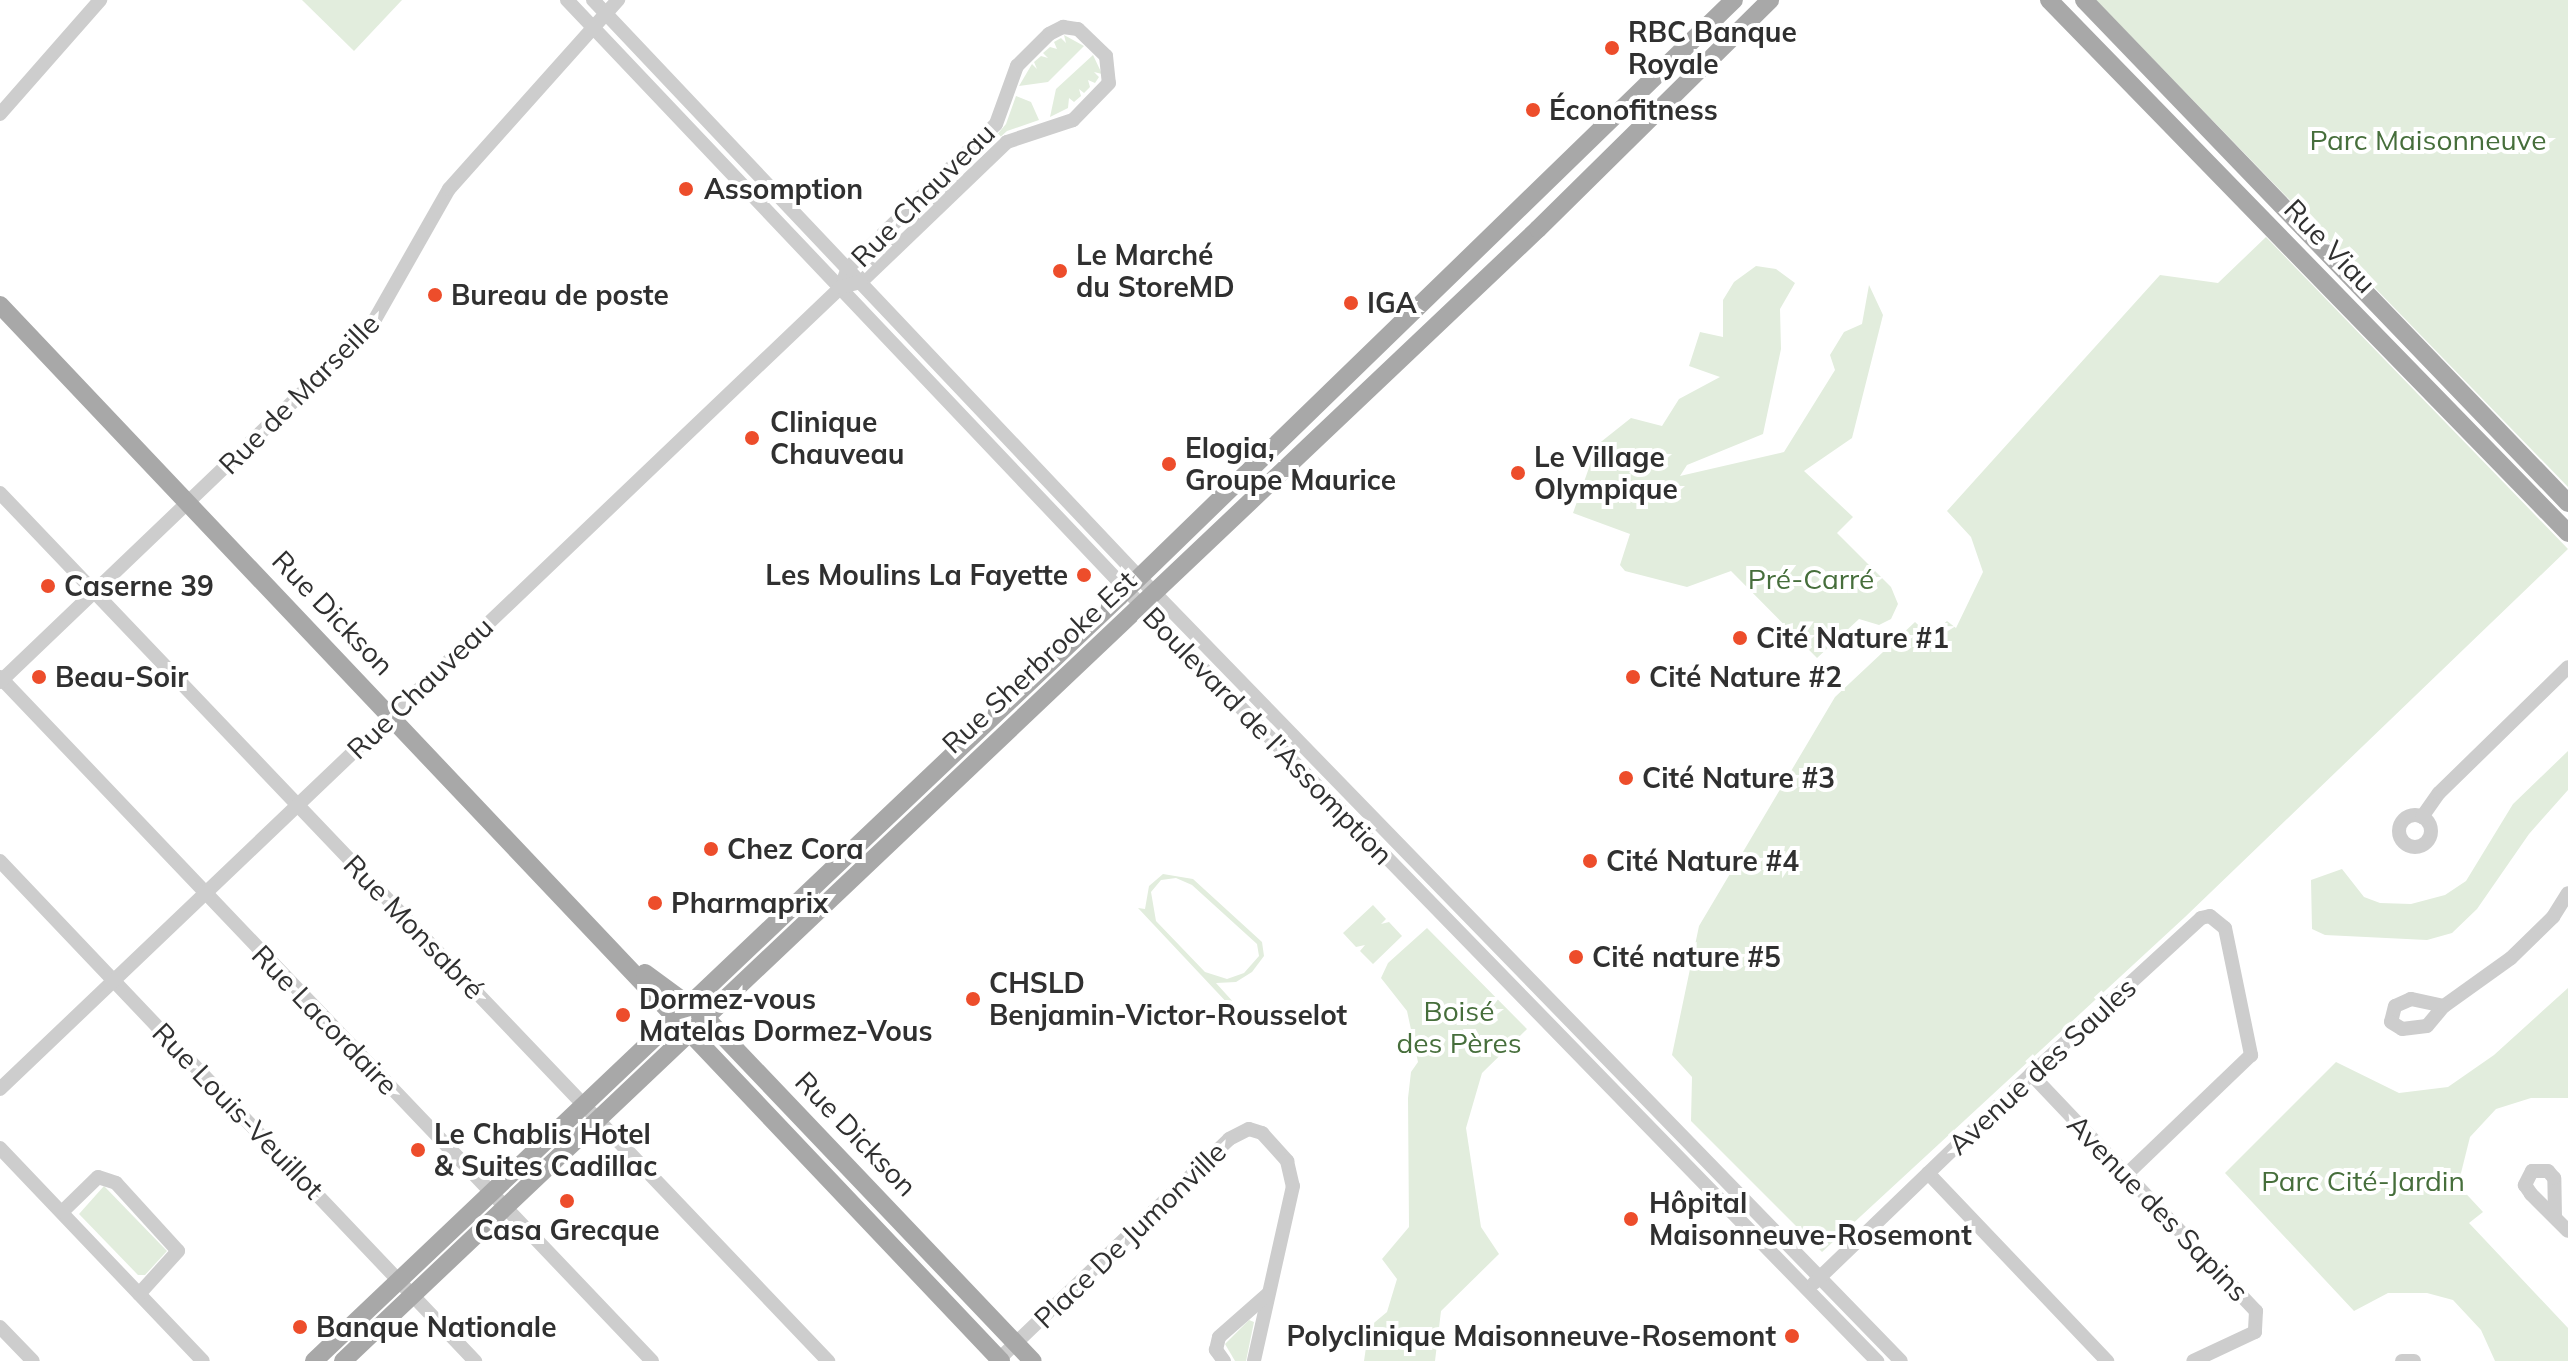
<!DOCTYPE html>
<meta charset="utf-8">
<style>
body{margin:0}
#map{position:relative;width:2568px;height:1361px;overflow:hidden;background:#fff;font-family:Mulish,sans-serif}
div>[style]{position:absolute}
.green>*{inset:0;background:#e2eddd}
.minor>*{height:14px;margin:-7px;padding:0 7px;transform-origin:7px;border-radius:7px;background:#cdcdcd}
.minor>.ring{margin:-7px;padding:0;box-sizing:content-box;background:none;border:14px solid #cdcdcd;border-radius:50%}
.major>*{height:18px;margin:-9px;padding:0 9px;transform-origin:9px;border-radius:9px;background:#a8a8a8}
.dots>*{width:22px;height:22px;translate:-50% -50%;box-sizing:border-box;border:4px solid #fff;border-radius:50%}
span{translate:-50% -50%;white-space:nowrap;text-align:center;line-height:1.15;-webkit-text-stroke:8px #fff;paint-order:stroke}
.poi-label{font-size:28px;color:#303030;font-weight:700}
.left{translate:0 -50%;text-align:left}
.right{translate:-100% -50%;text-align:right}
.park-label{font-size:28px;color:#466e3b}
.street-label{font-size:28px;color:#303030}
</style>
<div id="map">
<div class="green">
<i style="clip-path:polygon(302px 0,402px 0,354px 51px)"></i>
<i style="clip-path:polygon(2096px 0,2568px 0,2568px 487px,2187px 94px)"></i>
<i style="clip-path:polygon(1064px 35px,1084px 46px,1048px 82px,1019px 86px,1032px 64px,1037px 69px,1034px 62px,1041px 56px,1048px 58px,1043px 53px,1050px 47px,1057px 49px,1054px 42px,1061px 38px,1066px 43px)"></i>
<i style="clip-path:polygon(1093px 55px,1102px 74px,1094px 72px,1099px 77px,1095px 83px,1088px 80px,1090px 87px,1084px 93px,1079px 89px,1081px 96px,1074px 102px,1069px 98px,1068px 108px,1050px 117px,1056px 89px)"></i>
<i style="clip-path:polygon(1016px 96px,1031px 102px,1039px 120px,1007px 131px,978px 157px,1006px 124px)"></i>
<i style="clip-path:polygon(2266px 237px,2568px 549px,2185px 917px,1822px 1252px,1691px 1121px,1692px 1077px,1672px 1055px,1699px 926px,1835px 697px,1915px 622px,1930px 636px,1947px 621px,1956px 628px,1983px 572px,1971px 537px,1947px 511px,2160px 275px,2218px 283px)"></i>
<i style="clip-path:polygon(1756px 266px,1776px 269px,1795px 283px,1780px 309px,1781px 349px,1763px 434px,1687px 465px,1680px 476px,1784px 452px,1835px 370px,1830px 355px,1844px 332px,1862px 324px,1869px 285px,1883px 315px,1852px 438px,1804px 471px,1853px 517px,1837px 533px,1891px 587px,1898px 604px,1891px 619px,1879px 625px,1859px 619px,1817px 658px,1731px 571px,1687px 587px,1625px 571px,1620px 565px,1630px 534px,1573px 513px,1597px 445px,1631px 418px,1662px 426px,1679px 399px,1720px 377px,1689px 366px,1700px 332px,1723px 337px,1723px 300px,1734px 282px)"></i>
<i style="clip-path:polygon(2568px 751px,2568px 790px,2529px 834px,2477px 909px,2452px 933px,2427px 940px,2325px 935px,2312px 929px,2311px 880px,2342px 869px,2364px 897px,2380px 903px,2411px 904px,2445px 895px,2466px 881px,2513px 804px)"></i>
<i style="clip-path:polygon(evenodd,1163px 874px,1193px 879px,1262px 942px,1264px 956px,1252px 972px,1236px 982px,1216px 983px,1235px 1004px,1231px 1007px,1138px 908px,1145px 909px,1149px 886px,1163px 874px,1176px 878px,1192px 885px,1257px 944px,1259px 956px,1244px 973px,1227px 979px,1205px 972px,1156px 921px,1151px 892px,1161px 880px,1176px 878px)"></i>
<i style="clip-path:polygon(1373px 905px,1386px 919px,1381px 924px,1389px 922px,1402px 936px,1373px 964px,1360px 951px,1365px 945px,1356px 947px,1343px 933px)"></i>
<i style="clip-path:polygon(1427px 928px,1527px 1029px,1482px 1073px,1466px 1128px,1481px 1227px,1499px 1254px,1441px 1311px,1435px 1361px,1364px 1361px,1369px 1327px,1387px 1312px,1397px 1279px,1382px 1259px,1409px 1227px,1408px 1098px,1411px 1072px,1418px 1062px,1407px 1011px,1381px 978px,1388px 963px)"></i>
<i style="clip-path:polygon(2568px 988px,2568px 1098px,2531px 1098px,2496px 1109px,2470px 1137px,2458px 1185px,2483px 1212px,2469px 1223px,2568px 1328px,2568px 1361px,2495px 1361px,2481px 1330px,2453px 1300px,2427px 1293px,2388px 1293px,2354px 1311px,2225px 1173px,2336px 1062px,2399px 1093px,2448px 1087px,2494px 1055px)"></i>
<i style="clip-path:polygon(104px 1186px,167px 1251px,145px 1275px,138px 1275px,79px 1214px)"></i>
<i style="clip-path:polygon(1249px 1320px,1254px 1322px,1246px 1361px,1235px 1361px,1225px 1344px)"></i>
</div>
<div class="minor">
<i style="left:567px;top:0;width:833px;rotate:46.51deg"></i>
<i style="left:1140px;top:604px;width:1057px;rotate:45.77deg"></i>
<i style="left:593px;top:0;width:794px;rotate:46.58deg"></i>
<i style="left:1139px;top:577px;width:1093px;rotate:45.82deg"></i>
<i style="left:0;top:114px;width:152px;rotate:-48.7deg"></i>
<i style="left:0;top:493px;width:1200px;rotate:46.35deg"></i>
<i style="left:0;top:677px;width:945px;rotate:46.37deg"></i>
<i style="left:0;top:682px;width:512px;rotate:-43.73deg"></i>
<i style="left:370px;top:328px;width:160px;rotate:-60.4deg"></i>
<i style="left:449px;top:189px;width:254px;rotate:-48.2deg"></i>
<i class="ring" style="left:2399px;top:815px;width:18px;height:18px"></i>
<i style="left:2422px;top:817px;width:29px;rotate:-55deg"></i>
<i style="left:2439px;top:793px;width:180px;rotate:-44.3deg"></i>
<i style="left:0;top:861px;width:690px;rotate:46.47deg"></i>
<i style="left:2444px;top:1006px;width:34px;rotate:-168deg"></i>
<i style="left:2411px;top:999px;width:17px;rotate:156deg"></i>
<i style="left:2395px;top:1006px;width:16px;rotate:104deg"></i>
<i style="left:2391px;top:1022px;width:13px;rotate:32deg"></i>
<i style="left:2402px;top:1029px;width:25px;rotate:-7deg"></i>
<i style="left:2427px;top:1026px;width:26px;rotate:-50deg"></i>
<i style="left:2444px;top:1006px;width:82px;rotate:-35.6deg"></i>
<i style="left:2511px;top:958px;width:59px;rotate:-44.3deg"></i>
<i style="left:2553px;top:917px;width:28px;rotate:-58deg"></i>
<i style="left:2031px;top:1074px;width:327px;rotate:46.5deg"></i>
<i style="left:2256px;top:1311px;width:21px;rotate:93deg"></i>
<i style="left:2255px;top:1332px;width:68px;rotate:154.9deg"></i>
<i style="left:0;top:1089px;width:1162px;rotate:-43.64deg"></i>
<i style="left:841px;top:287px;width:20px;rotate:-70deg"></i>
<i style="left:848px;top:268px;width:206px;rotate:-44.2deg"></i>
<i style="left:996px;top:124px;width:62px;rotate:-70.1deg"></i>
<i style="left:1017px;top:66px;width:45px;rotate:-45deg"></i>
<i style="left:1049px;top:34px;width:16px;rotate:-27deg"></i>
<i style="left:1063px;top:27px;width:15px;rotate:8deg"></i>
<i style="left:1078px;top:29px;width:39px;rotate:44deg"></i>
<i style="left:1106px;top:56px;width:27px;rotate:84deg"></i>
<i style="left:1109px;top:83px;width:52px;rotate:134.2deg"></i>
<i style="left:1073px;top:120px;width:70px;rotate:161.6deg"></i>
<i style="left:1007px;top:142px;width:202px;rotate:136.2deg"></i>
<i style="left:861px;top:282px;width:21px;rotate:166deg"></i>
<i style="left:0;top:1148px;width:294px;rotate:46.4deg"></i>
<i style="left:1928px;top:1173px;width:260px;rotate:46.4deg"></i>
<i style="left:62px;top:1212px;width:50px;rotate:-44.2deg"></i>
<i style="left:98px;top:1177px;width:19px;rotate:18deg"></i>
<i style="left:116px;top:1183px;width:92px;rotate:47.6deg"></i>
<i style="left:178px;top:1251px;width:58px;rotate:132.2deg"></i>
<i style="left:2555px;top:1217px;width:39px;rotate:-91deg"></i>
<i style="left:2554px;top:1178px;width:9px;rotate:-131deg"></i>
<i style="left:2548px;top:1171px;width:16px;rotate:180deg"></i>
<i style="left:2532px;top:1171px;width:16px;rotate:117deg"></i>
<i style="left:2525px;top:1185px;width:11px;rotate:56deg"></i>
<i style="left:2531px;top:1194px;width:52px;rotate:45deg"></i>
<i style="left:1814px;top:1283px;width:301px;rotate:-43.9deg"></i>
<i style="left:2031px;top:1074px;width:231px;rotate:-42.5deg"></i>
<i style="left:2201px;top:918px;width:9px;rotate:-13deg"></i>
<i style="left:2210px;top:916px;width:19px;rotate:39deg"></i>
<i style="left:2225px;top:928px;width:130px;rotate:78.4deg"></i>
<i style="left:2251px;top:1055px;width:173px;rotate:136.2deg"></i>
<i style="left:0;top:1327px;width:47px;rotate:45.9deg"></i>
<i style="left:997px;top:1361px;width:321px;rotate:-43.7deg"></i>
<i style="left:1229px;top:1139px;width:22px;rotate:-27deg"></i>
<i style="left:1249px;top:1129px;width:14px;rotate:17deg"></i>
<i style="left:1262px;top:1133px;width:38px;rotate:48deg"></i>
<i style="left:1287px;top:1161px;width:26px;rotate:77deg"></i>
<i style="left:1293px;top:1186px;width:179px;rotate:102.6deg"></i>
<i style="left:1224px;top:1361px;width:14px;rotate:-126deg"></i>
<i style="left:1216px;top:1350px;width:13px;rotate:-77deg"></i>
<i style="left:1219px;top:1337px;width:65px;rotate:-41.3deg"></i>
<i style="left:2402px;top:1361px;width:12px"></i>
</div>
<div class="major">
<i style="left:2049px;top:0;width:744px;rotate:45.76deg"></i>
<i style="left:2084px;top:0;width:698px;rotate:46.1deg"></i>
<i style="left:0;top:305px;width:1455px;rotate:46.53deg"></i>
<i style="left:645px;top:973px;width:74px;rotate:36.3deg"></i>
<i style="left:705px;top:1017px;width:475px;rotate:46.4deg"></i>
<i style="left:314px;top:1361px;width:1110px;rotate:-43.5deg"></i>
<i style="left:1119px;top:597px;width:857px;rotate:-44.15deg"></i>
<i style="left:343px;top:1361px;width:1646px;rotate:-43.45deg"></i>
<i style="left:1538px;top:229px;width:326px;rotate:-44.6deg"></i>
</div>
<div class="dots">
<i style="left:1612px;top:48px;background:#ed4d2b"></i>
<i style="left:1533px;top:110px;background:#ed4d2b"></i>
<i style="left:686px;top:189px;background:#ed4d2b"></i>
<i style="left:1060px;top:271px;background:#ed4d2b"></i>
<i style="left:435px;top:295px;background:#ed4d2b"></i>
<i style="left:1351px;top:303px;background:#ed4d2b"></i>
<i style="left:752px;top:438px;background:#ed4d2b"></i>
<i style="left:1169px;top:464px;background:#ed4d2b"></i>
<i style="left:1518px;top:473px;background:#ed4d2b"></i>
<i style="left:1084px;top:575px;background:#ed4d2b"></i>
<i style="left:48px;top:586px;background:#ed4d2b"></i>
<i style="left:1740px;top:638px;background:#ed4d2b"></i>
<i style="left:39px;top:677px;background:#ed4d2b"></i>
<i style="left:1633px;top:677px;background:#ed4d2b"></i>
<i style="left:1626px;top:778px;background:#ed4d2b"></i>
<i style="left:711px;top:849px;background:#ed4d2b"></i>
<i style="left:1590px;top:861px;background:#ed4d2b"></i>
<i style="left:655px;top:903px;background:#ed4d2b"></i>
<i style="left:1576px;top:957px;background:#ed4d2b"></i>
<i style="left:973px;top:999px;background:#ed4d2b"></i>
<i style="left:623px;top:1015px;background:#ed4d2b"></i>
<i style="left:418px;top:1150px;background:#ed4d2b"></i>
<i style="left:567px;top:1201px;background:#ed4d2b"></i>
<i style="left:1631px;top:1219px;background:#ed4d2b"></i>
<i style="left:300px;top:1327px;background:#ed4d2b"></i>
<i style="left:1792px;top:1336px;background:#ed4d2b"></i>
</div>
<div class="poi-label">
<span class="left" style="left:1628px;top:48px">RBC Banque<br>Royale</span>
<span class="left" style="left:1549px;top:110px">Éconofitness</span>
<span class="left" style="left:704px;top:189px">Assomption</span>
<span class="left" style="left:1076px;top:271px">Le Marché<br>du StoreMD</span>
<span class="left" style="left:451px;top:295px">Bureau de poste</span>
<span class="left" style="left:1367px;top:303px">IGA</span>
<span class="left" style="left:770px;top:438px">Clinique<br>Chauveau</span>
<span class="left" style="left:1185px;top:464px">Elogia,<br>Groupe Maurice</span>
<span class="left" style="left:1534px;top:473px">Le Village<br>Olympique</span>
<span class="right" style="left:1068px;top:575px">Les Moulins La Fayette</span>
<span class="left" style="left:64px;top:586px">Caserne 39</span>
<span class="left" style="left:1756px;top:638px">Cité Nature #1</span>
<span class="left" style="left:55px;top:677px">Beau-Soir</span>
<span class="left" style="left:1649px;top:677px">Cité Nature #2</span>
<span class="left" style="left:1642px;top:778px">Cité Nature #3</span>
<span class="left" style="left:727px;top:849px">Chez Cora</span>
<span class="left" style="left:1606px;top:861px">Cité Nature #4</span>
<span class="left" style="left:671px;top:903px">Pharmaprix</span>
<span class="left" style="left:1592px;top:957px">Cité nature #5</span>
<span class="left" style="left:989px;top:999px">CHSLD<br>Benjamin-Victor-Rousselot</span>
<span class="left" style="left:639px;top:1015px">Dormez-vous<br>Matelas Dormez-Vous</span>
<span class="left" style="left:434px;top:1150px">Le Chablis Hotel<br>&amp; Suites Cadillac</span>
<span class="left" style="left:1649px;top:1219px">Hôpital<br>Maisonneuve-Rosemont</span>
<span style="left:567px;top:1230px">Casa Grecque</span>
<span class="left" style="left:316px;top:1327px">Banque Nationale</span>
<span class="right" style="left:1776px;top:1336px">Polyclinique Maisonneuve-Rosemont</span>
</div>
<div class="park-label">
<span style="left:2428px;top:140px">Parc Maisonneuve</span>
<span style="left:1811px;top:579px">Pré-Carré</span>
<span style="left:1459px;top:1027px">Boisé<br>des Pères</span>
<span style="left:2363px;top:1181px">Parc Cité-Jardin</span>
</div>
<div class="street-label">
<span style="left:923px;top:195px;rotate:-45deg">Rue Chauveau</span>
<span style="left:2330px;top:246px;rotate:46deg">Rue Viau</span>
<span style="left:299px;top:394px;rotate:-45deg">Rue de Marseille</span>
<span style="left:333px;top:613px;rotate:46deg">Rue Dickson</span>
<span style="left:1039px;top:662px;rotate:-43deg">Rue Sherbrooke Est</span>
<span style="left:420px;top:688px;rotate:-44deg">Rue Chauveau</span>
<span style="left:1268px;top:736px;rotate:46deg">Boulevard de l'Assomption</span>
<span style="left:414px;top:927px;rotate:46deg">Rue Monsabré</span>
<span style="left:325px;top:1020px;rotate:46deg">Rue Lacordaire</span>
<span style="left:2042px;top:1066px;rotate:-43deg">Avenue des Saules</span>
<span style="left:238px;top:1111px;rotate:46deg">Rue Louis-Veuillot</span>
<span style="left:856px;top:1134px;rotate:46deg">Rue Dickson</span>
<span style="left:2158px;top:1208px;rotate:46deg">Avenue des Sapins</span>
<span style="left:1130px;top:1235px;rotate:-44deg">Place De Jumonville</span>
</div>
</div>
